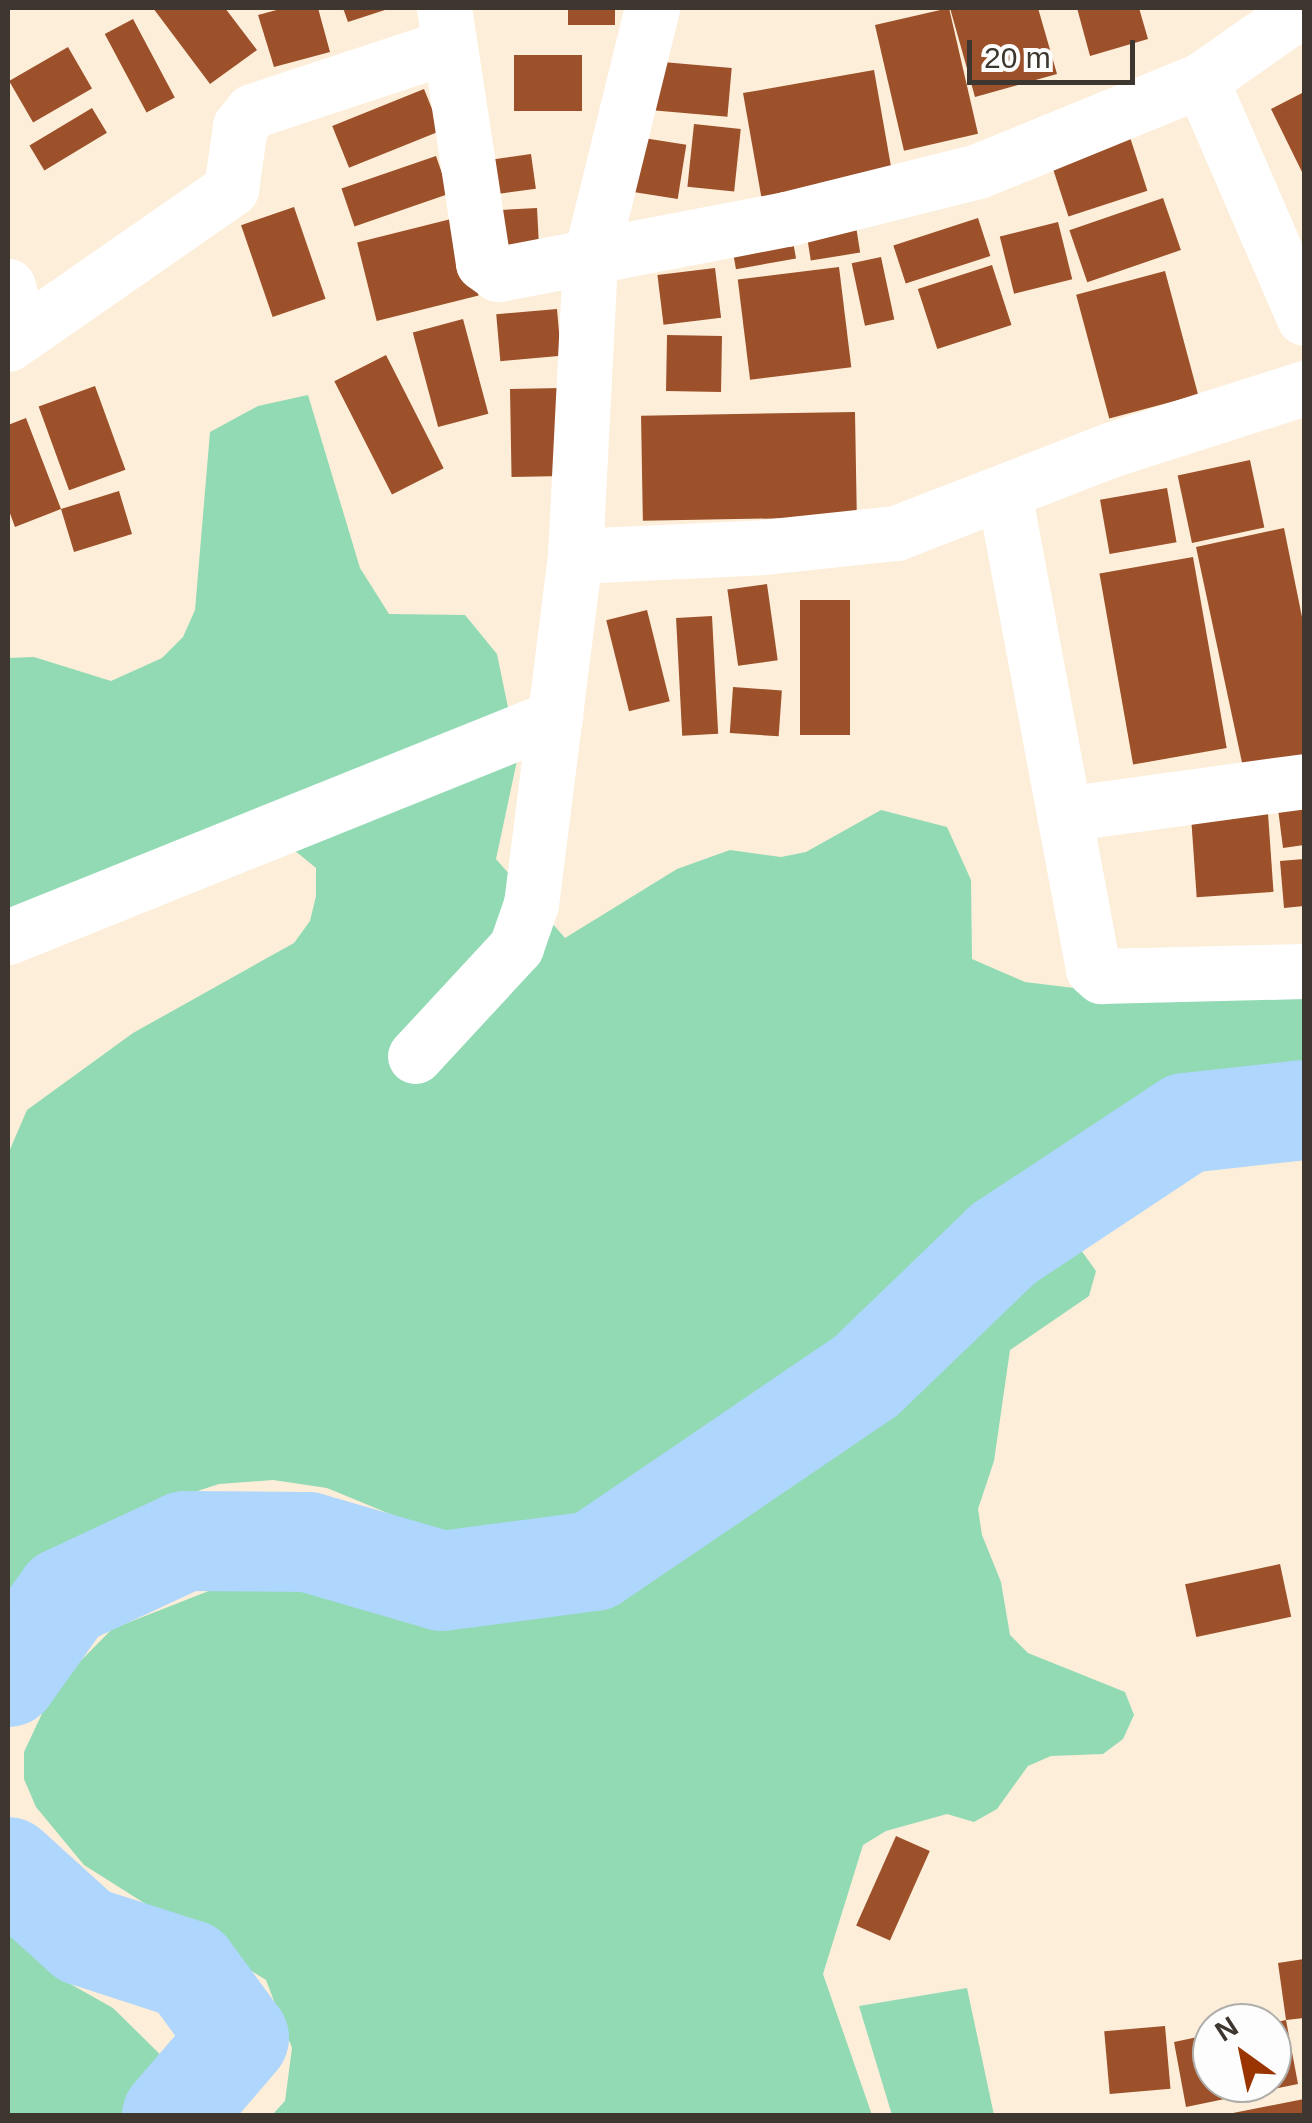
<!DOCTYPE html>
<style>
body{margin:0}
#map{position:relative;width:1312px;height:2123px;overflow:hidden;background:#fdeed9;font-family:Arial,sans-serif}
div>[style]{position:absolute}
.green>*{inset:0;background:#91dab4}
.river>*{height:100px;margin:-50px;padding:0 50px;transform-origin:50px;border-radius:50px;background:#afd6fc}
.building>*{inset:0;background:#9c512a;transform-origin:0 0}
.minor>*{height:55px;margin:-27.5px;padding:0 27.5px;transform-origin:27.5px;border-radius:27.5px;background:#fff}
span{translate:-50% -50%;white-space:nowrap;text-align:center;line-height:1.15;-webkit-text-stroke:10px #fdfdfd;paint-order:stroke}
.frame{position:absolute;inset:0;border:10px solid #3d372f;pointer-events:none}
.north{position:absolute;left:1192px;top:2003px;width:100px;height:100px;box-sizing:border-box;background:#fdfdfd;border:2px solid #b0aeab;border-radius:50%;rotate:327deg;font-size:28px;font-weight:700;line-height:40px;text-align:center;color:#3d372f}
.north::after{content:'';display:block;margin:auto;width:35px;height:45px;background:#9a3502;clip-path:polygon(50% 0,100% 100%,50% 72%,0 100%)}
.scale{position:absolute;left:967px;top:40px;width:168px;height:45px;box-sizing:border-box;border:5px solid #3d372f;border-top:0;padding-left:12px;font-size:30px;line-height:35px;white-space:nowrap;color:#3d372f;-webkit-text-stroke:8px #fdfdfd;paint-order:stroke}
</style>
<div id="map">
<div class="green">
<i style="clip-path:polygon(308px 395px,360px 568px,389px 614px,465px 615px,497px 654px,518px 756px,496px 859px,565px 938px,677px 869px,730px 850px,781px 857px,806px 852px,881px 810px,947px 827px,971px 880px,972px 959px,1025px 982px,1082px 989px,1194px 994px,1219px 1001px,1304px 995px,1304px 1068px,1192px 1098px,1104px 1138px,972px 1249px,791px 1386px,574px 1534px,469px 1561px,402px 1519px,327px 1488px,273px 1480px,219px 1484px,121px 1516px,8px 1597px,8px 1154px,27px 1110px,133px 1033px,294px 943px,310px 921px,316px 896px,316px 868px,250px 814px,8px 918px,8px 658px,34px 657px,111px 681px,162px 658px,183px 637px,195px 610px,210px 432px,258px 406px)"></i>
<i style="clip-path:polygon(1060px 1240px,1081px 1250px,1096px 1271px,1089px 1296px,1010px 1350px,994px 1461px,978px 1509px,982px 1535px,1001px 1582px,1010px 1635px,1028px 1653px,1125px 1692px,1134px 1715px,1123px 1739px,1103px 1754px,1051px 1756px,1028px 1766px,997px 1809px,974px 1822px,947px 1814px,886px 1831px,863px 1845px,823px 1974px,872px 2115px,272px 2115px,285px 2101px,292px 2048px,266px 1980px,84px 1865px,36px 1807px,24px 1779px,24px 1752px,54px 1688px,112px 1629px,229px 1583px,306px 1579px,474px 1604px,555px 1594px,700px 1541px,769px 1495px,824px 1438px,1003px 1287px,1036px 1249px)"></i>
<i style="clip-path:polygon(8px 1927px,58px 1977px,113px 2008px,178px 2072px,170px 2096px,149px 2115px,8px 2115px)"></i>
<i style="clip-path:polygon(967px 1988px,994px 2115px,892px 2115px,859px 2006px)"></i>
</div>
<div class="river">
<i style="left:8px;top:1677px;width:98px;rotate:-54.5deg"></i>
<i style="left:65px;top:1597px;width:132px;rotate:-25deg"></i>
<i style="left:185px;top:1541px;width:123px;rotate:0.5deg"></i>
<i style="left:308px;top:1542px;width:140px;rotate:16.2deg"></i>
<i style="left:442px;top:1581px;width:153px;rotate:-7.5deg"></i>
<i style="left:594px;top:1561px;width:328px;rotate:-34.2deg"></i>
<i style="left:865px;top:1377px;width:192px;rotate:-43.9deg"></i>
<i style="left:1003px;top:1244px;width:219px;rotate:-33.5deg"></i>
<i style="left:1186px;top:1123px;width:119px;rotate:-6.3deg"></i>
<i style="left:8px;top:1867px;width:103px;rotate:42.2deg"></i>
<i style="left:84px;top:1936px;width:110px;rotate:17.9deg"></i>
<i style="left:189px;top:1970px;width:84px;rotate:53.7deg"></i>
<i style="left:239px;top:2038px;width:103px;rotate:130.7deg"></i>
</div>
<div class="building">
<i style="clip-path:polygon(153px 8px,225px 8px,257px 50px,210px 84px)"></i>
<i style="clip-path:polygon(284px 8px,318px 8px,330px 52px,274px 67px,258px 15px)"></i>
<i style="clip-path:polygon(343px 8px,391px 8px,348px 22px)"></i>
<i style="left:568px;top:8px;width:47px;height:17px"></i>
<i style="left:949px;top:8px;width:129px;height:76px;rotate:77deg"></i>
<i style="clip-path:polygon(950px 8px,1038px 8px,1057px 74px,975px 97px)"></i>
<i style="clip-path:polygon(1077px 8px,1139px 8px,1148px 39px,1090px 56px)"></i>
<i style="left:133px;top:19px;width:89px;height:32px;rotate:62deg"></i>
<i style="left:68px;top:47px;width:48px;height:68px;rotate:60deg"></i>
<i style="left:582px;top:55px;width:56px;height:68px;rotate:90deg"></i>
<i style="left:651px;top:61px;width:81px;height:49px;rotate:5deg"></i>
<i style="left:874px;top:70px;width:106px;height:133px;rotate:80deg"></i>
<i style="left:424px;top:89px;width:45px;height:99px;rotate:68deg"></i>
<i style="clip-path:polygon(1304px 92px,1304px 176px,1271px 109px)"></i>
<i style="left:92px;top:108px;width:29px;height:73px;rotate:59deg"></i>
<i style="left:694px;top:124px;width:47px;height:63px;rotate:6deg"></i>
<i style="left:1127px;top:128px;width:66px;height:83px;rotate:72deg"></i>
<i style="left:631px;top:136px;width:56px;height:55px;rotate:9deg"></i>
<i style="left:531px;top:154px;width:35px;height:57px;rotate:82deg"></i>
<i style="left:436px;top:156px;width:40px;height:100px;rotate:71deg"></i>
<i style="left:1163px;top:198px;width:55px;height:99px;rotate:71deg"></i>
<i style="left:294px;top:207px;width:97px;height:56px;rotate:71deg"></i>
<i style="left:537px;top:208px;width:38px;height:41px;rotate:87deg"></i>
<i style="left:459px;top:217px;width:81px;height:105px;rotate:76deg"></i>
<i style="left:978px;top:218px;width:40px;height:89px;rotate:72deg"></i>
<i style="left:855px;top:220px;width:33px;height:50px;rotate:81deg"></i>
<i style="left:1058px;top:222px;width:59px;height:60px;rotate:76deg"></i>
<i style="left:791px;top:230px;width:29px;height:61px;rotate:80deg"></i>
<i style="left:881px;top:257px;width:64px;height:30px;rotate:78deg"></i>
<i style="left:992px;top:265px;width:63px;height:78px;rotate:72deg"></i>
<i style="left:839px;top:267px;width:101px;height:102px;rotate:83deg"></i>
<i style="left:715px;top:268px;width:50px;height:58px;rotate:83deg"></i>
<i style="left:1165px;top:271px;width:128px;height:92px;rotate:75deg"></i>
<i style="left:557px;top:309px;width:47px;height:61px;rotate:85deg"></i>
<i style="left:463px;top:319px;width:98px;height:52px;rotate:75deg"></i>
<i style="left:722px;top:336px;width:56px;height:55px;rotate:91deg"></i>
<i style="left:386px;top:355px;width:127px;height:58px;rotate:63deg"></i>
<i style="left:95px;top:386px;width:89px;height:60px;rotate:70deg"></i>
<i style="left:562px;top:388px;width:88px;height:52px;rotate:89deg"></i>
<i style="left:855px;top:412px;width:105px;height:214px;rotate:89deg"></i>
<i style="clip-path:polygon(26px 418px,61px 509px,119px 491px,132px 534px,74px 552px,61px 509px,15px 527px,8px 508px,8px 425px)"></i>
<i style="left:1250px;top:460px;width:69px;height:74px;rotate:78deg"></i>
<i style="left:1167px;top:488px;width:55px;height:68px;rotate:80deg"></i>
<i style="clip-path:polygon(1284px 528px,1304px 627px,1304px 773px,1247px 786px,1196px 547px)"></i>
<i style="left:1193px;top:557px;width:194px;height:95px;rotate:80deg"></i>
<i style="left:767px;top:584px;width:77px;height:40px;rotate:82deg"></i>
<i style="left:800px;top:600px;width:50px;height:135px"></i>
<i style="left:647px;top:610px;width:94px;height:42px;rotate:76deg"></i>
<i style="left:712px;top:616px;width:118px;height:36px;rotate:87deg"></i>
<i style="left:733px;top:687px;width:49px;height:46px;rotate:4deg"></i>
<i style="clip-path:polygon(1304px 798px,1304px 845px,1283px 848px,1277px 801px)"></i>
<i style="left:1267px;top:799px;width:93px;height:77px;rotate:86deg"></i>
<i style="clip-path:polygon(1304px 859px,1304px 906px,1284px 908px,1280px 861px)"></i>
<i style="left:1280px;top:1564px;width:54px;height:97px;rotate:78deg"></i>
<i style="left:896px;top:1836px;width:37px;height:98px;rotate:24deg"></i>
<i style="clip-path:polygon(1304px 1959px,1304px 2018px,1286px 2020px,1278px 1963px)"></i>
<i style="clip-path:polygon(1286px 2020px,1298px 2084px,1186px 2107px,1174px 2042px,1212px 2034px,1212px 2083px,1272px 2083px,1272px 2023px)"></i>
<i style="left:1165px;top:2026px;width:63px;height:61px;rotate:85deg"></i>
<i style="clip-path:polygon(1304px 2099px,1304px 2116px,1228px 2116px,1228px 2114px)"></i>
</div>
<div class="minor">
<i style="left:444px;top:8px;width:258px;rotate:81.3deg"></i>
<i style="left:483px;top:263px;width:19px;rotate:36deg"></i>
<i style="left:498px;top:274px;width:293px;rotate:-10.8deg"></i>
<i style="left:786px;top:219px;width:198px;rotate:-14deg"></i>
<i style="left:978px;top:171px;width:241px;rotate:-22.2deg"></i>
<i style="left:1201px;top:80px;width:126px;rotate:-35deg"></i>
<i style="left:1201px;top:80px;width:259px;rotate:66.6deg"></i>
<i style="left:8px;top:286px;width:51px;rotate:76.5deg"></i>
<i style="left:8px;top:344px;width:272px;rotate:-34.8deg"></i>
<i style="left:231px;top:189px;width:64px;rotate:-81.9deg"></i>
<i style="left:240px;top:126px;width:19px;rotate:-51deg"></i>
<i style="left:252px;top:111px;width:207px;rotate:-18.3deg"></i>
<i style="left:1004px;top:493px;width:484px;rotate:79.4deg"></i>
<i style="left:1093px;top:969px;width:11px;rotate:41deg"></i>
<i style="left:1101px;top:976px;width:203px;rotate:-1.4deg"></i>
<i style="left:575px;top:556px;width:189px;rotate:-2.7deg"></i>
<i style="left:764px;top:547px;width:133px;rotate:-6.1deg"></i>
<i style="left:896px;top:533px;width:233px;rotate:-21.2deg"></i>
<i style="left:1113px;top:449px;width:201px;rotate:-17.7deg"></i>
<i style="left:1064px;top:814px;width:242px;rotate:-7.8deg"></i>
<i style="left:8px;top:937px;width:590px;rotate:-21.91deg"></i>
<i style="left:415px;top:1056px;width:149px;rotate:-47.2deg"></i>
<i style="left:516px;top:947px;width:46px;rotate:-70.8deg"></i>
<i style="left:531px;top:904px;width:351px;rotate:-82.8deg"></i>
<i style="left:575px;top:556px;width:297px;rotate:-87.1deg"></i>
<i style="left:590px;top:259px;width:259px;rotate:-76.1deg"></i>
</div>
<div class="frame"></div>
<div class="north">N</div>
<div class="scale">20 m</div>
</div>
